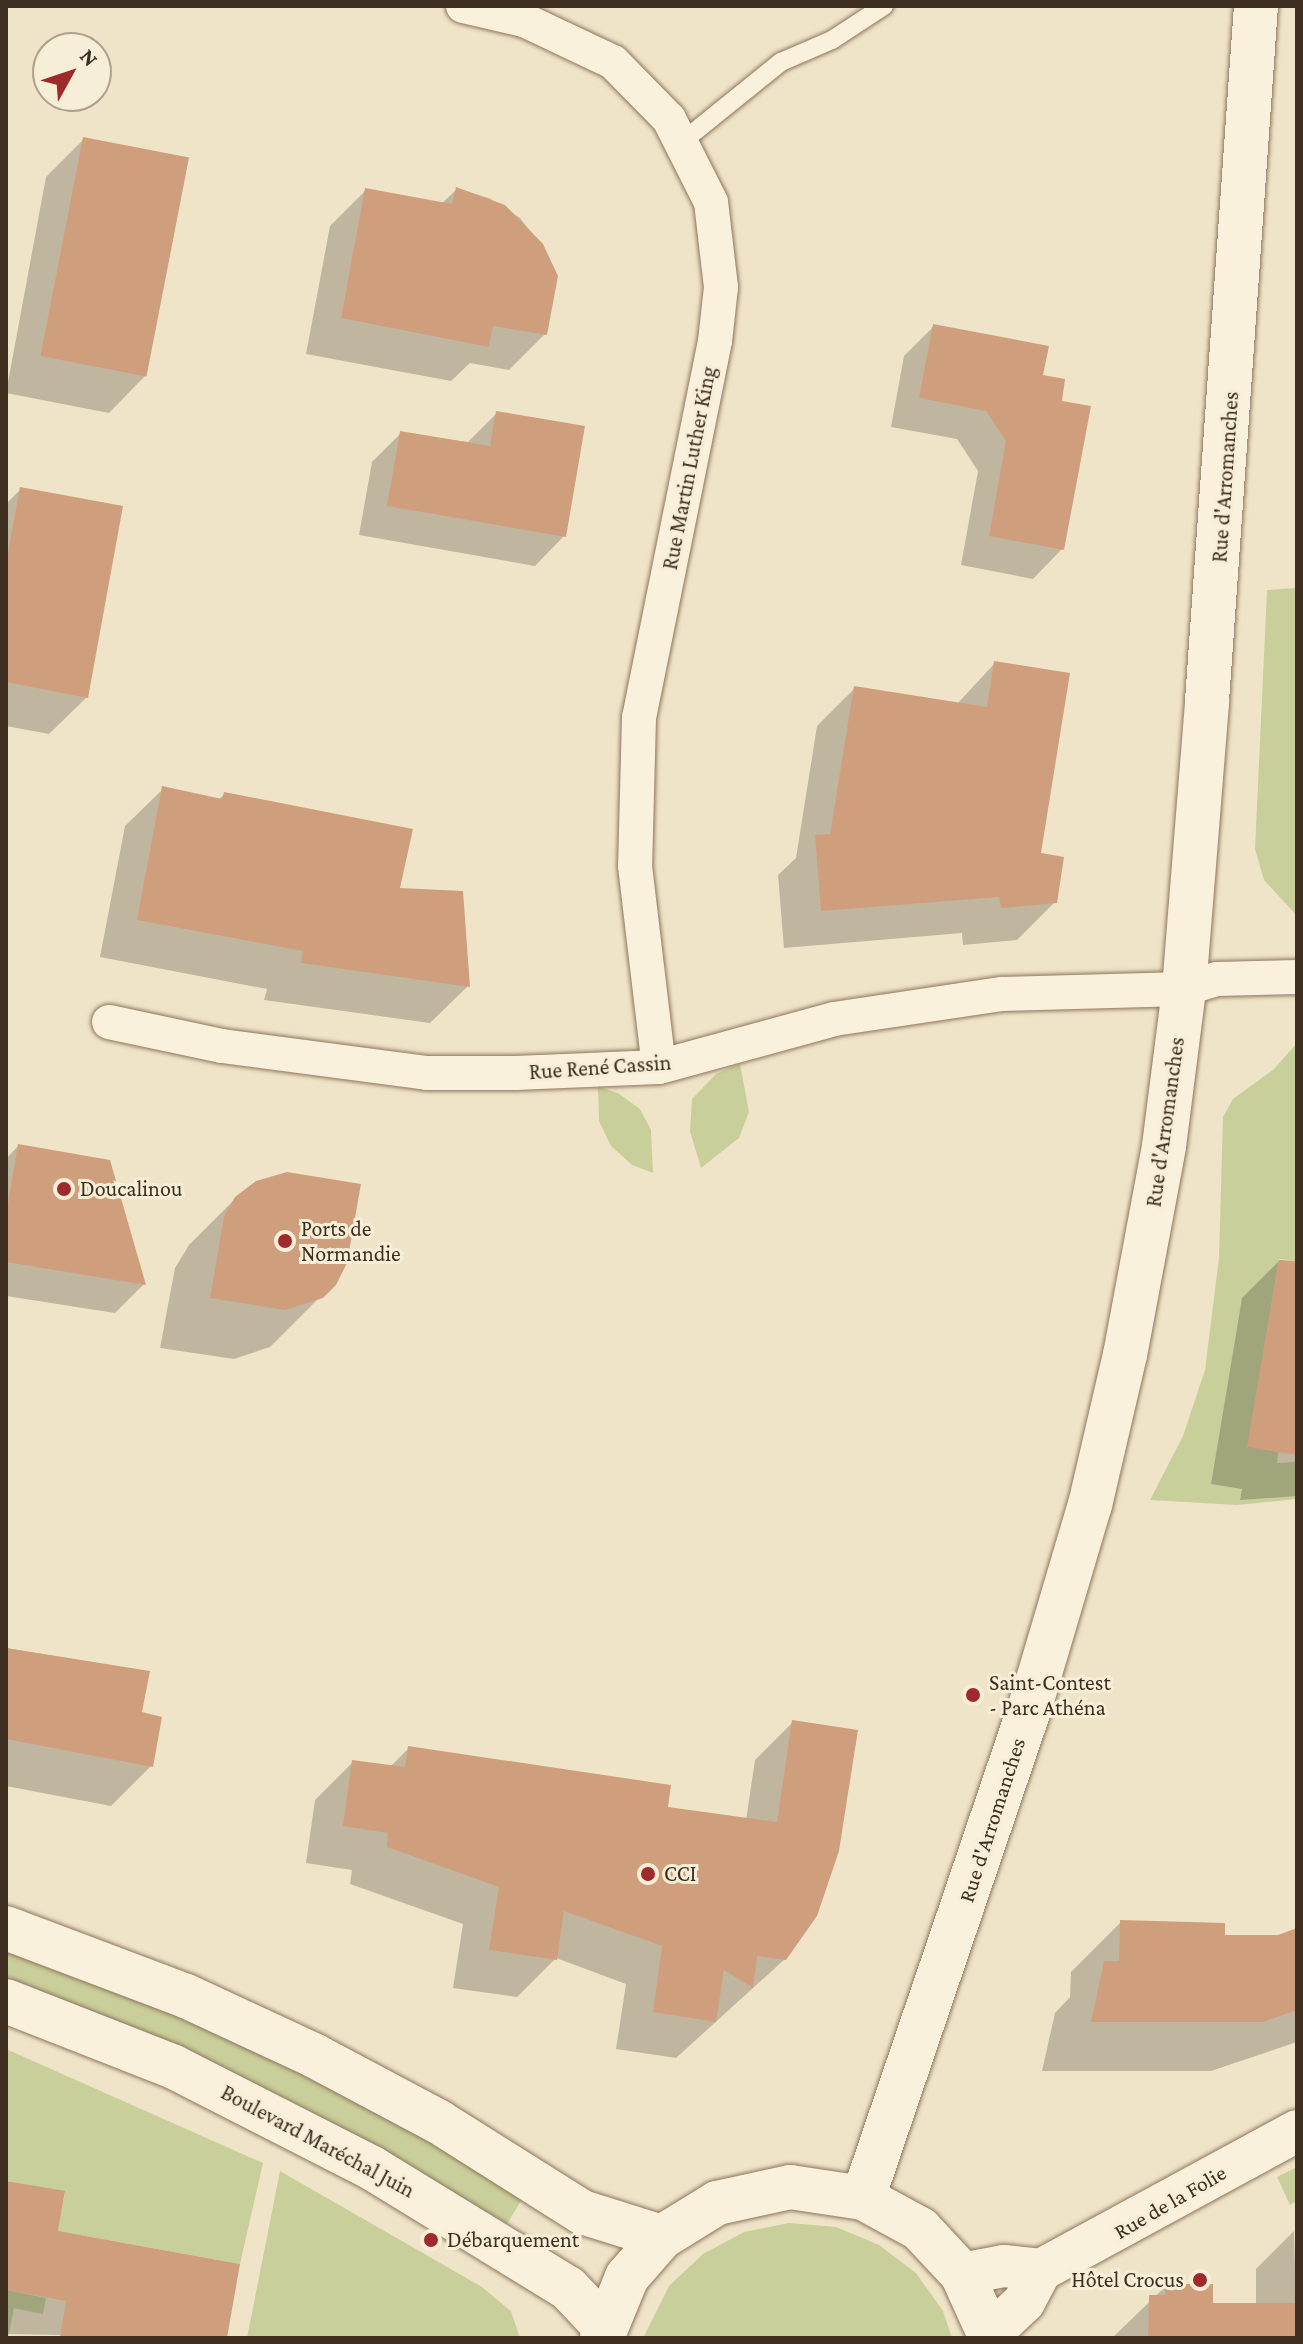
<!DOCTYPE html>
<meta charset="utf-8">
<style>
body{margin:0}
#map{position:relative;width:1303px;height:2344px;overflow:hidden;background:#f0e4c8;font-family:"Crimson Pro",serif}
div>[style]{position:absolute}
.green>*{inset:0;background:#c9cf9b}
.shadow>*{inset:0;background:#0003}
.building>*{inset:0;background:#cf9f7d;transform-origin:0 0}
.roads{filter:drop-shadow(0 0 2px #8d765c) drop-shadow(0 0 2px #8d765c)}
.service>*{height:18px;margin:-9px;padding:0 9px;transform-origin:9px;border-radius:9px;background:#faf1dc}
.minor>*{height:34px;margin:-17px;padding:0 17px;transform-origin:17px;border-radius:17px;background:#faf1dc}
.tertiary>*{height:42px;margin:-21px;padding:0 21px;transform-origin:21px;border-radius:21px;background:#faf1dc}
.secondary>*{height:44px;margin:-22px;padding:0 22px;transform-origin:22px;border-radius:22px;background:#faf1dc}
.dots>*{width:22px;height:22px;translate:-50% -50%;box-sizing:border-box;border:4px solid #f7eed8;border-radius:50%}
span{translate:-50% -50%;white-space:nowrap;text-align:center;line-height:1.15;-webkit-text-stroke:6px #f7eed8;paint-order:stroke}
.street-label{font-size:22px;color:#3d2e20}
.poi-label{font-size:22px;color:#3d2e20}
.left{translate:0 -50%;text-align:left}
.right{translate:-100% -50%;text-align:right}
.frame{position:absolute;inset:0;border:8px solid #3d2e20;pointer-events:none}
.north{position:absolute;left:32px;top:32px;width:80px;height:80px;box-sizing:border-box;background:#f7eed8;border:2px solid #ada18e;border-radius:50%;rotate:50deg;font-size:22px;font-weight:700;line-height:32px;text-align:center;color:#3d2e20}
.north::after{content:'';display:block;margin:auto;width:28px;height:36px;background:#9e2a2b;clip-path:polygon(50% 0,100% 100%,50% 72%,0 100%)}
</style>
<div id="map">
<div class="green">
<i style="clip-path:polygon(1297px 588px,1297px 916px,1264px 880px,1255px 849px,1267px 590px)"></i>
<i style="clip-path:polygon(1297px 1043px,1297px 1261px,1279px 1259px,1248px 1446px,1278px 1452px,1277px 1463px,1297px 1462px,1297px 1499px,1237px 1505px,1150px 1500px,1183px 1436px,1205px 1370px,1219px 1258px,1223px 1117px,1233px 1099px,1274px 1069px)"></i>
<i style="clip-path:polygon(740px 1064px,749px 1112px,739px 1138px,701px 1168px,690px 1131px,692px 1099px,716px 1074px)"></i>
<i style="clip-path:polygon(598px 1087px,618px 1093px,640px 1109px,651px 1130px,653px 1173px,632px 1165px,611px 1146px,599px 1121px)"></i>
<i style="clip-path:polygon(6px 1944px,304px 2071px,525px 2194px,507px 2224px,385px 2152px,6px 1981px)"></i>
<i style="clip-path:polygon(6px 2049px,263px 2163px,240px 2264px,80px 2235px,54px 2251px,65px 2192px,6px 2181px)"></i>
<i style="clip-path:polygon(1297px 2167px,1297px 2201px,1290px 2205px,1277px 2177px)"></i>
<i style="clip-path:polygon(280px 2171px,482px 2287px,511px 2311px,520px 2338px,247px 2338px)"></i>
<i style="clip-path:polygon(789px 2223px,836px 2227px,879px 2245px,916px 2273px,943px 2311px,952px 2338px,643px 2338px,669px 2286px,703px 2254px,744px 2232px)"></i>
<i style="clip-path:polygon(6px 2290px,46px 2298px,43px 2314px,14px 2308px,8px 2338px)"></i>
</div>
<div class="shadow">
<i style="clip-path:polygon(84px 139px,146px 375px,109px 413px,6px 393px,46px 177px)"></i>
<i style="clip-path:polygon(457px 189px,489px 198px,520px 218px,541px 245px,545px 334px,509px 370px,470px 363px,451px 381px,306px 354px,330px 226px,366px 190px,441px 204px)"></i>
<i style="clip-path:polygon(934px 326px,1041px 376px,1062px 549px,1033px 579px,961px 565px,978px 471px,957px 439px,891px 427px,904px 356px)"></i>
<i style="clip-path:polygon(497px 413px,564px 536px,535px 566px,359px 535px,372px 462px,401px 433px,468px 442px)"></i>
<i style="clip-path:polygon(21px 489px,87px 697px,49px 734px,6px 726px,6px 504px)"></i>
<i style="clip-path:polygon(995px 663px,1038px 855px,1055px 902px,1017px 940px,963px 945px,962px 933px,784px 948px,778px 875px,796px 858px,817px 726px,855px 688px,957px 704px)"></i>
<i style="clip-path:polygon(163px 789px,218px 800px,225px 794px,398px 889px,468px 986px,430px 1023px,264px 1000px,267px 989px,100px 957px,125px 826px)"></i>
<i style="clip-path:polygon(18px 1146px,144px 1284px,115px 1313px,6px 1296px,6px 1159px)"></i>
<i style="clip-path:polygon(240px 1194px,321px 1296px,270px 1347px,234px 1359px,160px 1348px,175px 1268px,189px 1245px)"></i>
<i style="clip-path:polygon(1280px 1260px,1297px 1261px,1297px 1496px,1240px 1500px,1242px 1489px,1211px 1484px,1242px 1298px)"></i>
<i style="clip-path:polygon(6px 1648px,148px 1672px,140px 1714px,151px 1766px,111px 1806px,6px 1786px)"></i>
<i style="clip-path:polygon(793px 1722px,820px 1904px,785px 1959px,676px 2058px,616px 2049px,626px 1984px,556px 1958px,517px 1997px,453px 1988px,463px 1924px,350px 1884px,352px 1870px,306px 1863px,315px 1800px,353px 1762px,390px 1767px,409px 1748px,666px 1808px,746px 1820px,755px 1760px)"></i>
<i style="clip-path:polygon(1121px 1922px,1223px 1937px,1278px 1937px,1297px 1930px,1297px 2042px,1211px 2071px,1042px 2071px,1055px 2013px,1070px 1997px,1071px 1972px)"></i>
<i style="clip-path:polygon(6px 2183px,55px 2232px,225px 2338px,6px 2334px)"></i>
<i style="clip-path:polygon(1294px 2231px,1297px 2338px,1112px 2338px,1166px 2286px,1211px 2305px,1256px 2305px,1256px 2269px)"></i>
</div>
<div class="building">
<i style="left:83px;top:137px;width:108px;height:223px;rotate:11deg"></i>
<i style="clip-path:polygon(456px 187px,505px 205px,543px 244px,558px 276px,547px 335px,493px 326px,489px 347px,341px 318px,365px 188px,452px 204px)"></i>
<i style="clip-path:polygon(933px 324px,1049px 346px,1043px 375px,1065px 379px,1062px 401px,1091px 406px,1064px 550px,989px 536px,1006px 441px,986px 411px,919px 398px)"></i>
<i style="clip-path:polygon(496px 411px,585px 426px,566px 537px,387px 506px,400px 431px,490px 446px)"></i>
<i style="clip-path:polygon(20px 487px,123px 506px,88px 698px,6px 682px,6px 564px)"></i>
<i style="clip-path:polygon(994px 661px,1070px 673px,1041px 853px,1064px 857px,1057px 903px,1001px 908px,999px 897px,821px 911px,815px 835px,830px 834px,854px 686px,987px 707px)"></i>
<i style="clip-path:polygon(162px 786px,222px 799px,224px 792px,413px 829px,400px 888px,463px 891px,470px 987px,301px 963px,303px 951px,137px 920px)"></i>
<i style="clip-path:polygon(18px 1144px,110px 1160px,146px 1285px,6px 1262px,6px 1215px)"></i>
<i style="clip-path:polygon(287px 1172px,361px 1184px,347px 1263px,336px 1285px,323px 1298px,285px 1310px,210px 1298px,224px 1216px,235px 1197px,256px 1181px)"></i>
<i style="clip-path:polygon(1279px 1260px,1297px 1262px,1297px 1455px,1247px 1447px)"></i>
<i style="clip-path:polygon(6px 1648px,150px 1671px,142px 1712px,162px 1717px,153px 1767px,6px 1739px)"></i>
<i style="clip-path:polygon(792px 1720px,858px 1730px,839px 1851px,817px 1916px,786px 1960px,757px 1956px,753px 1988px,724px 1970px,716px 2022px,653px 2012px,662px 1946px,564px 1911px,557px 1960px,489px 1950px,499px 1887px,387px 1847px,388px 1833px,343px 1826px,352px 1760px,405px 1767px,408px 1746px,671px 1785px,668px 1807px,777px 1822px)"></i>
<i style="clip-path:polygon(1120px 1920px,1225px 1923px,1225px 1935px,1278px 1935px,1297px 1928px,1297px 2010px,1263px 2022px,1091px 2022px,1104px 1961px,1119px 1961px)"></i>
<i style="clip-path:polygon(6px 2181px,65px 2191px,58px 2231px,240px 2264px,227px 2338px,60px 2338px,66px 2301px,6px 2290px)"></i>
<i style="clip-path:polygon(1166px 2284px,1213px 2284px,1213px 2303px,1297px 2303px,1297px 2338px,1148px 2338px,1149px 2295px,1165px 2295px)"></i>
</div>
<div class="roads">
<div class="service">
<i style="left:683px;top:141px;width:126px;rotate:-38.9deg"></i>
<i style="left:781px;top:62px;width:56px;rotate:-23.3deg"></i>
<i style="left:832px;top:40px;width:62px;rotate:-33.2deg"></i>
</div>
<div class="minor">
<i style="left:463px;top:6px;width:63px;rotate:12.9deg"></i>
<i style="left:524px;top:20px;width:98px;rotate:25.3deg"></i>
<i style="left:613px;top:62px;width:80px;rotate:45.5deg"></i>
<i style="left:669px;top:119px;width:93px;rotate:63.2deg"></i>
<i style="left:711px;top:202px;width:86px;rotate:83.3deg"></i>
<i style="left:721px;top:287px;width:54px;rotate:96.3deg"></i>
<i style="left:715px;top:341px;width:384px;rotate:101.4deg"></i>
<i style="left:639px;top:717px;width:149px;rotate:91.5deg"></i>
<i style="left:635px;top:866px;width:202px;rotate:83.2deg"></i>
<i style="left:109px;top:1022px;width:116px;rotate:12deg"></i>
<i style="left:222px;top:1046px;width:207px;rotate:7.5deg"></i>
<i style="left:427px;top:1073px;width:88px"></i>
<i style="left:515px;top:1073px;width:144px;rotate:-2.4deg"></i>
<i style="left:659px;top:1067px;width:181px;rotate:-15.3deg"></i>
<i style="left:834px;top:1019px;width:170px;rotate:-8.5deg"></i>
<i style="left:1002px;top:994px;width:182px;rotate:-1.6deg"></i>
<i style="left:1184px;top:989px;width:34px;rotate:-17deg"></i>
<i style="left:1217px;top:979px;width:80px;rotate:-1.4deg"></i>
</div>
<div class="tertiary">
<i style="left:962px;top:2274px;width:43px;rotate:-10.8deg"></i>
<i style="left:1004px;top:2266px;width:37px;rotate:6deg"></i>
<i style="left:1041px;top:2270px;width:291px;rotate:-28.5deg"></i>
<i style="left:990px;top:2334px;width:47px;rotate:-43.3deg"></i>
<i style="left:1024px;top:2302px;width:36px;rotate:-62deg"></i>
</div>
<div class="secondary">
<i style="left:6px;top:1928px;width:192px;rotate:20.7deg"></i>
<i style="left:186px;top:1996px;width:142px;rotate:24.9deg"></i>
<i style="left:315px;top:2056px;width:140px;rotate:28deg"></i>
<i style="left:439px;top:2122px;width:169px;rotate:32.2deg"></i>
<i style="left:582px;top:2212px;width:84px;rotate:17.4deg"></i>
<i style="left:6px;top:2001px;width:180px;rotate:21.4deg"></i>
<i style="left:174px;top:2067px;width:222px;rotate:27deg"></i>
<i style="left:372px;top:2168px;width:230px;rotate:31.5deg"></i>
<i style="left:568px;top:2288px;width:51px;rotate:46.6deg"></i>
<i style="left:863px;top:2198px;width:519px;rotate:-71.22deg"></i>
<i style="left:1030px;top:1707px;width:211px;rotate:-73.5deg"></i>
<i style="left:1090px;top:1505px;width:154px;rotate:-76.9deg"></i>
<i style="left:1125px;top:1355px;width:213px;rotate:-79.4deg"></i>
<i style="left:1164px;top:1146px;width:158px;rotate:-82.7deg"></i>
<i style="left:1184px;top:989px;width:289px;rotate:-85.4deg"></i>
<i style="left:1207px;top:701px;width:697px;rotate:-85.97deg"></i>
<i style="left:602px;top:2338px;width:66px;rotate:-67.7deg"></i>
<i style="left:627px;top:2277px;width:53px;rotate:-48.8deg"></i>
<i style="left:662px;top:2237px;width:65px;rotate:-31.7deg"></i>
<i style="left:717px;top:2203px;width:75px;rotate:-12.4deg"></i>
<i style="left:790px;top:2187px;width:74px;rotate:8.6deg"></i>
<i style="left:863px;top:2198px;width:65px;rotate:28.5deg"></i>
<i style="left:920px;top:2229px;width:62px;rotate:47deg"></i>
<i style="left:962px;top:2274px;width:70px;rotate:65.6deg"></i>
</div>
</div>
<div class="dots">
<i style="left:64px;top:1189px;background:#9e2a2b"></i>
<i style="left:285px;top:1241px;background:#9e2a2b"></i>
<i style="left:973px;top:1695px;background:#9e2a2b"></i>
<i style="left:648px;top:1874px;background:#9e2a2b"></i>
<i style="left:431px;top:2240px;background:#9e2a2b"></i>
<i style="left:1200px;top:2280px;background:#9e2a2b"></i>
</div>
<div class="street-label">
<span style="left:689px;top:468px;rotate:-79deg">Rue Martin Luther King</span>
<span style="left:1225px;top:477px;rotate:-86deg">Rue d'Arromanches</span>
<span style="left:600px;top:1067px;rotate:-4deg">Rue René Cassin</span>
<span style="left:1165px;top:1122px;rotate:-82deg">Rue d'Arromanches</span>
<span style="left:992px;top:1820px;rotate:-72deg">Rue d'Arromanches</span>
<span style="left:318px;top:2141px;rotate:28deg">Boulevard Maréchal Juin</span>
<span style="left:1170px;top:2202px;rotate:-30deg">Rue de la Folie</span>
</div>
<div class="poi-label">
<span class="left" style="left:80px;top:1189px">Doucalinou</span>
<span class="left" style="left:301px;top:1241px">Ports de<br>Normandie</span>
<span class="left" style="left:989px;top:1695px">Saint-Contest<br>- Parc Athéna</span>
<span class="left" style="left:664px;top:1874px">CCI</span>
<span class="left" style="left:447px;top:2240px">Débarquement</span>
<span class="right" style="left:1184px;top:2280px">Hôtel Crocus</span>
</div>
<div class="frame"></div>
<div class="north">N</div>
</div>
